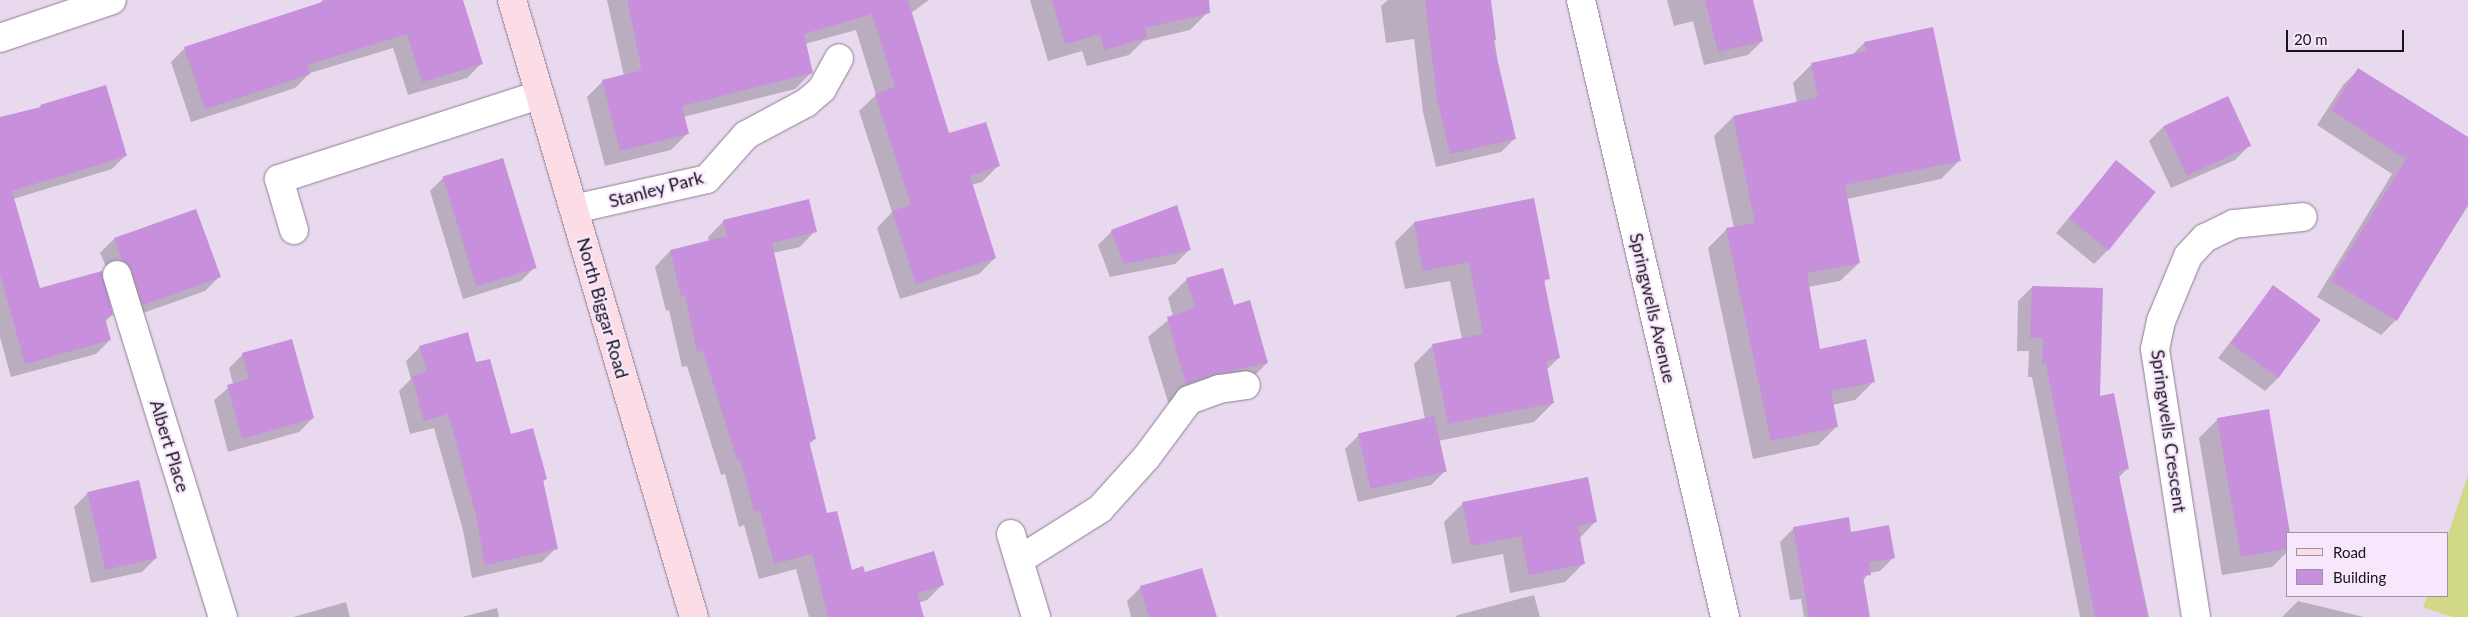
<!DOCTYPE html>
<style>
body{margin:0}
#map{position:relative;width:2468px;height:617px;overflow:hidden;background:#e9d9ef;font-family:Lato,sans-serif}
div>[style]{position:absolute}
.green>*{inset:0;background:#d1d886}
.shadow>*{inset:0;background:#0003}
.building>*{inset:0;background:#c78fdc;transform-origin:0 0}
.roads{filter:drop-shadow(0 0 1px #8d7e92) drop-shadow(0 0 1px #8d7e92)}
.minor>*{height:28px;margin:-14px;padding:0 14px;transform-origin:14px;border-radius:14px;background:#fff}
.major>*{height:28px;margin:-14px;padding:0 14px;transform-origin:14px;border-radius:14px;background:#fcdce5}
span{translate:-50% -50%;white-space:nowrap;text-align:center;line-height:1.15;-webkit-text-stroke:4.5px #f7e7fd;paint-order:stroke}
.street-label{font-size:18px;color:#19141b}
.legend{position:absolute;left:2286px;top:532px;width:162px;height:65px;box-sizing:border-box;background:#f7e7fd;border:1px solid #9e93a3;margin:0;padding:6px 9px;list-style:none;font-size:15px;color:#19141b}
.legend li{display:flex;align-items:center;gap:10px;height:25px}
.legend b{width:25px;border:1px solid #9e93a3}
.scale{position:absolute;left:2286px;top:30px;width:118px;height:22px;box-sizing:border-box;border:2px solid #19141b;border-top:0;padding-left:6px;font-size:15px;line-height:18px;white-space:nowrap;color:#19141b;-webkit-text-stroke:4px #f7e7fd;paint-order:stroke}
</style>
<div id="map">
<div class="green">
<i style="clip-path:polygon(2468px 475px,2468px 617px,2452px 617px,2423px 607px,2427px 596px,2447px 596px,2447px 538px)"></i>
</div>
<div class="shadow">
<i style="clip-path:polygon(323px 0,462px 0,481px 64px,467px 78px,408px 95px,393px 48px,310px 73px,295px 88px,191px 122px,171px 62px,185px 48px,319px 4px)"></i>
<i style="clip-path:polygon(607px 0,929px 0,911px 13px,948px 134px,998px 166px,982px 182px,971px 185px,995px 258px,979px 274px,900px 299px,877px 228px,892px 212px,859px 111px,876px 95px,856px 30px,805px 44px,811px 73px,795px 89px,683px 117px,687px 134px,671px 150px,605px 166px,587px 97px,603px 81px,624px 76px)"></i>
<i style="clip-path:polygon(1030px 0,1205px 0,1208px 12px,1190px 30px,1143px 41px,1129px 55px,1087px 66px,1082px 51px,1048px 61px)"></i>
<i style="clip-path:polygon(1388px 0,1489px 0,1499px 71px,1515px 138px,1501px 152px,1436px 167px,1423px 112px,1414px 39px,1386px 43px,1381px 6px)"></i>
<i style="clip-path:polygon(1667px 0,1751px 0,1762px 41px,1748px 55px,1704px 65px,1693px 21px,1674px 26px)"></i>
<i style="clip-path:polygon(1864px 43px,1960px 160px,1941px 179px,1847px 199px,1859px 263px,1840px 281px,1808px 287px,1819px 350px,1874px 381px,1855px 400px,1832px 405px,1837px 426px,1818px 445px,1753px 459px,1708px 248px,1727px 229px,1734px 228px,1714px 136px,1733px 117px,1797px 103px,1793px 83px,1812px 64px,1852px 55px)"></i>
<i style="clip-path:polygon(2358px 70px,2468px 138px,2468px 206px,2396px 320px,2381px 335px,2317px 297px,2392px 174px,2317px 125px,2343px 85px)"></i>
<i style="clip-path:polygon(2228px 98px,2249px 146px,2235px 160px,2171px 188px,2149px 141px,2163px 127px)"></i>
<i style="clip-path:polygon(41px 106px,126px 155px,112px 169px,13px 199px,39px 290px,112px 315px,105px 322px,110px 340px,96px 354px,11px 377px,0 337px,0 119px,37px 110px)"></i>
<i style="clip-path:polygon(2116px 162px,2108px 250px,2094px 264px,2056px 233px)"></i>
<i style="clip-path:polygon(444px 177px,535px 267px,521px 281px,463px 299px,430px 191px)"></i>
<i style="clip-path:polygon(724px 221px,815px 231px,800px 247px,773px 253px,815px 439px,808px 445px,826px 515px,851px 571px,943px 584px,927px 600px,918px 603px,923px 617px,809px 617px,796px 569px,759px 579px,744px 525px,739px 527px,725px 474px,721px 475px,687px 366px,682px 367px,669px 310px,666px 311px,655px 267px,670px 251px,709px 241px,708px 237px)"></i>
<i style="clip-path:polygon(1414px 223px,1548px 278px,1543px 283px,1559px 358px,1546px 370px,1553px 403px,1534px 422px,1438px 441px,1445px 471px,1431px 485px,1358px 502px,1345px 449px,1359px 435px,1425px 419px,1414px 364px,1433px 345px,1462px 339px,1450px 281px,1405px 289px,1395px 242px)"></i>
<i style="clip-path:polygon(1112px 231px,1189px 250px,1175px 264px,1110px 277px,1098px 245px)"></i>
<i style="clip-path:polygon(114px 239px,219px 277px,205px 291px,129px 318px,100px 253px)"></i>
<i style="clip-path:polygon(1187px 279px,1233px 306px,1267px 363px,1248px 382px,1194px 393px,1168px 402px,1148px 337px,1173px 316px,1168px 298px)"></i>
<i style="clip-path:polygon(2032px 287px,2128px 468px,2119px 477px,2149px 617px,2080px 617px,2032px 377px,2028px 377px,2029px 351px,2017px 351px,2018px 301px)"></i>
<i style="clip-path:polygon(2273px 287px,2320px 320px,2279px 377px,2265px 391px,2218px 358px)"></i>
<i style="clip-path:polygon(420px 347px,475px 363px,510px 435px,546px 479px,542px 483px,556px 548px,542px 562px,472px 578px,463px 530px,434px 428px,410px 434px,399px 391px,411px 379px,406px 361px)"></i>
<i style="clip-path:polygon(243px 354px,313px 418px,299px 432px,228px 452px,214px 400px,233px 384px,229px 368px)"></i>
<i style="clip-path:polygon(2268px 410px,2288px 533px,2287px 552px,2272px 567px,2222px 575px,2199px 438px,2218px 419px)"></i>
<i style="clip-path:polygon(88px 493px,156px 558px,142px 572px,91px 583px,74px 507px)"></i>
<i style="clip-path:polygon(1463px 503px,1595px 522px,1579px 539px,1584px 563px,1565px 582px,1510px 593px,1503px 554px,1452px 564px,1444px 522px)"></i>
<i style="clip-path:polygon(1794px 528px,1850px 533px,1894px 557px,1880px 571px,1869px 573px,1862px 582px,1868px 617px,1804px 617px,1801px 599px,1790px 600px,1780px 542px)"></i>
<i style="clip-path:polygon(1141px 587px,1215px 617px,1131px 617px,1127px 601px)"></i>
<i style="clip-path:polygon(1534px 595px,1540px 617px,1455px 617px,1458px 615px)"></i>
<i style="clip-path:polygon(2298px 601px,2364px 617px,2282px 617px)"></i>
<i style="clip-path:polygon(346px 602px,350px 617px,293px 617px)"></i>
<i style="clip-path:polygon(497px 608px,499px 617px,462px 617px)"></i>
</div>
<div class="building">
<i style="clip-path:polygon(328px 0,463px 0,483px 64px,422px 82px,407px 34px,307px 65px,310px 74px,205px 109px,184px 47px)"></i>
<i style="clip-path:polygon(627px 0,908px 0,949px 133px,986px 122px,1000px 166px,970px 176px,996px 258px,916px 284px,892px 211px,911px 205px,875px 94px,895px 87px,872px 14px,804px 34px,813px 73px,682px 106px,689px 134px,620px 151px,602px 80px,642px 70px)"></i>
<i style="clip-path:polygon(1052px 0,1209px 0,1210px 13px,1145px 28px,1147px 38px,1104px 50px,1100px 34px,1065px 44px)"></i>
<i style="clip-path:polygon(1425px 0,1491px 0,1496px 40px,1493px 41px,1516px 139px,1450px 154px,1437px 98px)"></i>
<i style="clip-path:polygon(1705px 0,1753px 0,1763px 41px,1718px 52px)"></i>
<i style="clip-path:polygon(1933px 27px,1961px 161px,1845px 185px,1860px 263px,1807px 273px,1820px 349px,1866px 339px,1875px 382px,1831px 391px,1838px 427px,1771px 441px,1726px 228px,1755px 223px,1733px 116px,1818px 97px,1811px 63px,1866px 51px,1864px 42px)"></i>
<i style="clip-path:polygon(2358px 68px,2468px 137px,2468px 204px,2397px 321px,2331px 281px,2406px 159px,2331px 110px)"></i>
<i style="clip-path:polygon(106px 85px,127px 156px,12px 191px,40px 288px,102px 271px,113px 315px,105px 318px,111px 340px,25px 364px,0 274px,0 117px,41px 107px,40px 105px)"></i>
<i style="left:2228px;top:96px;width:55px;height:71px;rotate:65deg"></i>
<i style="left:503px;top:158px;width:115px;height:63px;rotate:73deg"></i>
<i style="left:2116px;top:160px;width:51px;height:75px;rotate:39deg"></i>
<i style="clip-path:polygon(1534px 198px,1550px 279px,1544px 280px,1560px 358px,1546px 361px,1554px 403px,1448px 424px,1432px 344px,1483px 334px,1469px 262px,1423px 271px,1414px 222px)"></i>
<i style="clip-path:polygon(809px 199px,817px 232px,772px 243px,816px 439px,809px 441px,827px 513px,837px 511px,852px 570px,863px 566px,865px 572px,934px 551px,944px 585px,917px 593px,924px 617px,828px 617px,812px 554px,774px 564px,760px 510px,754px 512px,740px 459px,737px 460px,703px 351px,697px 352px,685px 295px,681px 296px,670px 250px,727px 236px,723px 220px)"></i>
<i style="clip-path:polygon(1177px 205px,1191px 250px,1124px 264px,1111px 230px)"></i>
<i style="clip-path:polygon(196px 209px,221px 277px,143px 305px,132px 270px,122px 260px,114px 238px)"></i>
<i style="clip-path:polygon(1223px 268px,1234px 305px,1250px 300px,1268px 363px,1214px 374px,1186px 384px,1167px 317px,1195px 308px,1186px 278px)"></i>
<i style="left:2273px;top:285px;width:59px;height:72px;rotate:36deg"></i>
<i style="clip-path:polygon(2032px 286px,2103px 288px,2100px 396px,2114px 393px,2129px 469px,2118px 471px,2148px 617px,2095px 617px,2046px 364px,2042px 364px,2043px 338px,2030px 338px)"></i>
<i style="clip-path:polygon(468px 332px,476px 362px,490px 359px,511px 434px,533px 428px,547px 479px,543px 480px,558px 549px,485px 565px,476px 515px,448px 414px,424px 421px,412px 376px,427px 372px,419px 346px)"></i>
<i style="clip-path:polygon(292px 339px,314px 418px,242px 439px,227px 385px,249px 379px,242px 353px)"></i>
<i style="clip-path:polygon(2269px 409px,2290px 533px,2287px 533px,2287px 549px,2241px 557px,2217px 418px)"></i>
<i style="left:1434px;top:416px;width:57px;height:78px;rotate:77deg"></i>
<i style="clip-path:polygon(1588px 477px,1597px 522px,1578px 526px,1585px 564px,1529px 575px,1521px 536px,1471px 546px,1462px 502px)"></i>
<i style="left:139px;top:480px;width:80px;height:53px;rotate:77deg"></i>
<i style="clip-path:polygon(1849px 517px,1851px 532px,1889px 525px,1895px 558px,1869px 562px,1871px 575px,1863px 576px,1870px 617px,1809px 617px,1793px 527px)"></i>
<i style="clip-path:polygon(1202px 568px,1217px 617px,1149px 617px,1140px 586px)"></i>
</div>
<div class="roads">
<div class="minor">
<i style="left:1581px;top:0;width:634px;rotate:76.86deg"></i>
<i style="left:0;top:38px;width:118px;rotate:-18.7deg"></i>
<i style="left:574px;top:209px;width:136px;rotate:-12.7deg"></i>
<i style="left:707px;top:179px;width:59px;rotate:-48.4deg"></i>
<i style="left:746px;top:135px;width:68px;rotate:-28.1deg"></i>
<i style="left:806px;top:103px;width:21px;rotate:-41deg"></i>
<i style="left:822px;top:89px;width:35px;rotate:-61deg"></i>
<i style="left:294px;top:230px;width:53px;rotate:-106.4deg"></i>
<i style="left:279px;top:179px;width:273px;rotate:-17.9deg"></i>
<i style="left:117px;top:275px;width:358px;rotate:72.8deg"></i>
<i style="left:1011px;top:534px;width:87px;rotate:73.2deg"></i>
<i style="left:1019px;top:560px;width:96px;rotate:-32.2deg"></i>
<i style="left:1100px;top:509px;width:69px;rotate:-48deg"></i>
<i style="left:1146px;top:458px;width:72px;rotate:-53.4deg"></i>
<i style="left:1189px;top:400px;width:32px;rotate:-20deg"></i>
<i style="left:1219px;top:389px;width:27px;rotate:-8deg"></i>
<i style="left:2196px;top:617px;width:271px;rotate:-98.7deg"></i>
<i style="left:2155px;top:349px;width:29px;rotate:-78deg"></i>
<i style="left:2161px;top:321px;width:70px;rotate:-67.4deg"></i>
<i style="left:2188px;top:256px;width:25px;rotate:-47deg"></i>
<i style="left:2205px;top:238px;width:32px;rotate:-26deg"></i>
<i style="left:2234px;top:224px;width:69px;rotate:-5.8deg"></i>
</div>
<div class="major">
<i style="left:512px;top:0;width:643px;rotate:73.57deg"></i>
</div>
</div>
<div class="street-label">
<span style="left:656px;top:189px;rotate:-15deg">Stanley Park</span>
<span style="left:603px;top:308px;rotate:74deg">North Biggar Road</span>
<span style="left:1653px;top:308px;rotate:77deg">Springwells Avenue</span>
<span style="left:2169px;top:431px;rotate:82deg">Springwells Crescent</span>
<span style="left:170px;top:446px;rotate:73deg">Albert Place</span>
</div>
<ul class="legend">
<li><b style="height:6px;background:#fcdce5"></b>Road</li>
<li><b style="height:14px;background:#c78fdc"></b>Building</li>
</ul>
<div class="scale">20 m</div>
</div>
